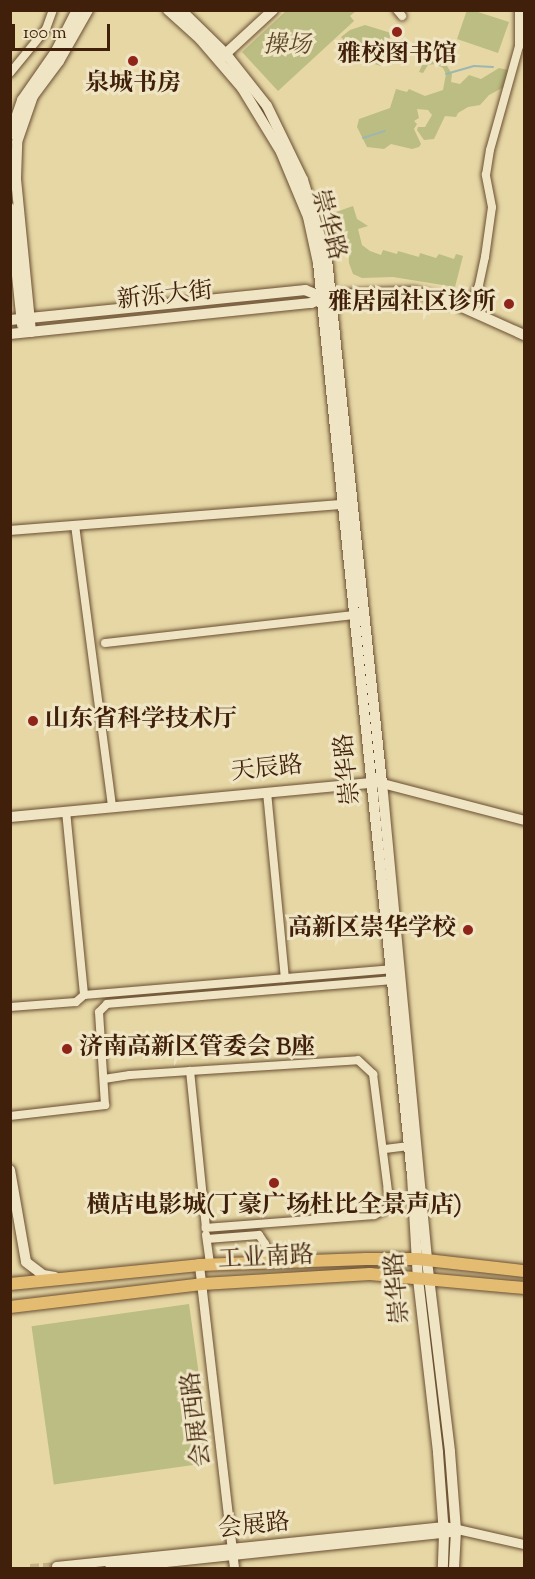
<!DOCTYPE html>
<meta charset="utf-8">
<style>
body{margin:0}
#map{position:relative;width:535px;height:1579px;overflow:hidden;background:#e6d7a5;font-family:"Sorts Mill Goudy","Noto Serif SC",serif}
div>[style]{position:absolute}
.green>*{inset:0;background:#bbbd82;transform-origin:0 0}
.stream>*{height:2px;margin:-1px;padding:0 1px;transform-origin:1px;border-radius:1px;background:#9cb7b2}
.tertiary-tunnel>*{height:9px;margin-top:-4.5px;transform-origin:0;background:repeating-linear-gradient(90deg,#c5b286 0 9px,transparent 0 13.5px)}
.roads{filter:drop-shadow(0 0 2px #6a4e31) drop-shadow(0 0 2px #6a4e31)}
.minor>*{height:8px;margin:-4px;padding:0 4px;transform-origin:4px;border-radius:4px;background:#efe5c4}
.tertiary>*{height:9px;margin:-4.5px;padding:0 4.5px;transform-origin:4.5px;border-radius:4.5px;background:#efe5c4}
.secondary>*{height:10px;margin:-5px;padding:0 5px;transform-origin:5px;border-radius:5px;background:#efe5c4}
.primary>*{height:12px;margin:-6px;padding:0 6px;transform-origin:6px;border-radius:6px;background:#e3bc72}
.dots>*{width:16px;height:16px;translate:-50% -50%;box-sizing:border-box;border:3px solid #efe5c4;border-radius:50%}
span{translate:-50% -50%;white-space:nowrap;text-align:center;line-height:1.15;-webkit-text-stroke:6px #efe5c4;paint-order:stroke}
.park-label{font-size:24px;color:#5f4728;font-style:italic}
.poi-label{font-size:24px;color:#40200a;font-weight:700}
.right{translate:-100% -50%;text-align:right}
.left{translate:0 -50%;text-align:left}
.street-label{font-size:24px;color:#40200a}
.frame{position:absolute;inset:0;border:12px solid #40200a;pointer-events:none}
.scale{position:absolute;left:12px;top:24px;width:98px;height:27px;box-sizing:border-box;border:3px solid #40200a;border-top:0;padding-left:8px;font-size:18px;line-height:21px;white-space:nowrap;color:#40200a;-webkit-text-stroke:4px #efe5c4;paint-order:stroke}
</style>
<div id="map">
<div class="green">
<i style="clip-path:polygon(287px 10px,356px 11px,350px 16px,354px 21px,278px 91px,242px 52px)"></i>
<i style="clip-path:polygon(467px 10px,475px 11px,509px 22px,498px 53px,457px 39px)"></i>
<i style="clip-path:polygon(365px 25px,391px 33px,381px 66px,361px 60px,341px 37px,350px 30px)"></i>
<i style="clip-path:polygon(429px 59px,444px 61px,452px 74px,451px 82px,460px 84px,469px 75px,481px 79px,499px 68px,512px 71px,508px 85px,489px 95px,480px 105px,468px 107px,458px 113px,456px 117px,445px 116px,434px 139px,424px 140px,417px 130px,418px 127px,425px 127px,432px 115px,428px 110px,417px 109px,419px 118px,414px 121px,417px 124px,414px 129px,421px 144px,419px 147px,412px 149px,391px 144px,384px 149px,367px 147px,357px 127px,359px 119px,390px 108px,396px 89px,407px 92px,409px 89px,425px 96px,443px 90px,446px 74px,443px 68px,436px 64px,428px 65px,423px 73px,419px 72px,423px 63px)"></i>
<i style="clip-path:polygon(353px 206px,357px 219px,368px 226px,358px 229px,362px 245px,370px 251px,381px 255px,383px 250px,397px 254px,398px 251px,419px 257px,420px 253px,436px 258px,439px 254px,454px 259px,456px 254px,463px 256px,455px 287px,393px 277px,362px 278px,353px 274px,349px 263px,348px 245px,336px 212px)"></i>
<i style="left:189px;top:1304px;width:160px;height:159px;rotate:82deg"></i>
</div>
<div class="stream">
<i style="left:446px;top:74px;width:29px;rotate:-16deg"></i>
<i style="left:474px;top:66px;width:19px;rotate:3deg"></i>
<i style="left:363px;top:138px;width:23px;rotate:-18deg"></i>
</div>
<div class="tertiary-tunnel">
<i style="left:30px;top:1568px;width:26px;rotate:-4deg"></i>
</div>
<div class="roads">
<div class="minor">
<i style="left:397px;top:10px;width:8px;rotate:50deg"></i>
<i style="left:10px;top:73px;width:57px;rotate:-50.7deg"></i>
<i style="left:46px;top:29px;width:20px;rotate:-70deg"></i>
<i style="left:468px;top:310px;width:27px;rotate:-66deg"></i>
<i style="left:479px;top:285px;width:29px;rotate:-78deg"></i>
<i style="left:485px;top:257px;width:50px;rotate:-82deg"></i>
<i style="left:492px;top:207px;width:33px;rotate:-101deg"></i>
<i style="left:486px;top:175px;width:25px;rotate:-81deg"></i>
<i style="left:490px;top:150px;width:108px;rotate:-74.4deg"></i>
<i style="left:519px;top:46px;width:36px;rotate:-90deg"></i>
<i style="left:75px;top:525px;width:284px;rotate:82.5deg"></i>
<i style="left:105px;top:643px;width:251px;rotate:-6.4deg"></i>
<i style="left:267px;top:792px;width:187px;rotate:84.5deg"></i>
<i style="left:66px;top:811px;width:185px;rotate:84.4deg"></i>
<i style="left:84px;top:995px;width:308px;rotate:-4.8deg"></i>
<i style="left:10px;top:1007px;width:66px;rotate:-4.3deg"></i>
<i style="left:76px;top:1002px;width:11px;rotate:-41deg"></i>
<i style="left:104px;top:1079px;width:26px;rotate:-9deg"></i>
<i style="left:130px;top:1075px;width:60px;rotate:-3.8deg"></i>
<i style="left:190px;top:1071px;width:168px;rotate:-3.7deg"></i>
<i style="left:358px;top:1060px;width:21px;rotate:43deg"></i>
<i style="left:373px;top:1074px;width:134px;rotate:82.7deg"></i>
<i style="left:390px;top:1207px;width:18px;rotate:153deg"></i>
<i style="left:374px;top:1215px;width:169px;rotate:175.6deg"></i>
<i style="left:206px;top:1228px;width:158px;rotate:-95.8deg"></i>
<i style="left:10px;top:1116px;width:96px;rotate:-6.6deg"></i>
<i style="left:105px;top:1105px;width:93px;rotate:-93.7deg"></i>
<i style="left:99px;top:1012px;width:11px;rotate:-45deg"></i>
<i style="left:107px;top:1004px;width:286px;rotate:-4.8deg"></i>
<i style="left:385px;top:1149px;width:24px;rotate:-7deg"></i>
<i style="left:206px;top:1235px;width:29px;rotate:82deg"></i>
<i style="left:207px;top:1239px;width:52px;rotate:-4.4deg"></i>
<i style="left:259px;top:1235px;width:11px;rotate:56deg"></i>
<i style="left:265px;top:1244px;width:18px;rotate:81deg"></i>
</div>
<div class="tertiary">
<i style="left:10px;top:530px;width:333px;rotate:-4.5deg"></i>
<i style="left:382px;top:783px;width:147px;rotate:14.6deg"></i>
<i style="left:199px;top:1265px;width:305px;rotate:83.4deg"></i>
<i style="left:56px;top:1566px;width:390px;rotate:-5.9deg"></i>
<i style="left:444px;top:1526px;width:82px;rotate:12.7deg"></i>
<i style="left:109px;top:1568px;width:343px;rotate:-6deg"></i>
</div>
<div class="secondary">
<i style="left:168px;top:10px;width:43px;rotate:42.2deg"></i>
<i style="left:200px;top:39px;width:65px;rotate:49.4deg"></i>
<i style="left:242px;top:88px;width:75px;rotate:58.6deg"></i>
<i style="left:281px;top:152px;width:70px;rotate:67.4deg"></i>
<i style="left:308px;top:217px;width:47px;rotate:77.7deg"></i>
<i style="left:318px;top:263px;width:918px;rotate:84.12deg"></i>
<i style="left:412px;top:1176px;width:103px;rotate:86.7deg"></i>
<i style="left:418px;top:1279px;width:175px;rotate:83.4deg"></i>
<i style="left:438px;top:1453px;width:81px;rotate:85.8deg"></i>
<i style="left:444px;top:1534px;width:34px;rotate:92deg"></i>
<i style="left:181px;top:10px;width:63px;rotate:44.4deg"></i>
<i style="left:226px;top:54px;width:66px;rotate:51.7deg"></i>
<i style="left:267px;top:106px;width:82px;rotate:64.1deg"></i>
<i style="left:303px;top:180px;width:83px;rotate:73.1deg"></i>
<i style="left:327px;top:259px;width:527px;rotate:84.01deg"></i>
<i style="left:382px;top:783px;width:480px;rotate:84.6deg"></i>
<i style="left:427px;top:1261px;width:192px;rotate:83.1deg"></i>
<i style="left:450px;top:1452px;width:78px;rotate:85.6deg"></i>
<i style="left:456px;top:1530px;width:38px;rotate:93deg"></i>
<i style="left:221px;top:58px;width:71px;rotate:-42.7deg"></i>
<i style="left:10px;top:135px;width:37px;rotate:-71deg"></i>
<i style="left:22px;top:100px;width:60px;rotate:-55.2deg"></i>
<i style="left:56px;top:51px;width:46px;rotate:-62.9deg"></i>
<i style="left:10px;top:208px;width:118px;rotate:84.1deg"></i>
<i style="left:10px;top:320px;width:297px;rotate:-5.8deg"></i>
<i style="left:305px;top:290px;width:18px;rotate:22deg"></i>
<i style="left:31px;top:332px;width:155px;rotate:-95.6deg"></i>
<i style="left:16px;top:178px;width:36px;rotate:-88deg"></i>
<i style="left:17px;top:142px;width:49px;rotate:-70.8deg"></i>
<i style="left:33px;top:96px;width:44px;rotate:-53.4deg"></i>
<i style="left:59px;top:61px;width:59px;rotate:-60.4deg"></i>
<i style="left:10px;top:334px;width:303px;rotate:-5.9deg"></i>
<i style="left:311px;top:303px;width:22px;rotate:-21deg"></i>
<i style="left:332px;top:295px;width:82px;rotate:-2.1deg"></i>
<i style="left:414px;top:292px;width:31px;rotate:13deg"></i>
<i style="left:444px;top:299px;width:88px;rotate:24.2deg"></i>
<i style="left:10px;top:817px;width:371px;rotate:-5.4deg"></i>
<i style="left:10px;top:1170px;width:93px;rotate:80.1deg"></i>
<i style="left:26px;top:1262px;width:21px;rotate:37deg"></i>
<i style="left:43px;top:1275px;width:12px;rotate:9deg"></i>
</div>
<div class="primary">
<i style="left:10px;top:1284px;width:190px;rotate:-5.7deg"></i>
<i style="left:199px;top:1265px;width:167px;rotate:-2.1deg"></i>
<i style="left:366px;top:1259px;width:52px"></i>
<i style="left:418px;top:1259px;width:107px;rotate:6.5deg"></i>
<i style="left:10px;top:1307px;width:193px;rotate:-6.8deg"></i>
<i style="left:202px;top:1284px;width:168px;rotate:-3.4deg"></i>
<i style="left:370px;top:1274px;width:155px;rotate:5.2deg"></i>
</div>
</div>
<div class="dots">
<i style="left:397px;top:32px;background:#8f2418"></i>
<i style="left:133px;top:61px;background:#8f2418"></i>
<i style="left:509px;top:304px;background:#8f2418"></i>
<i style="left:33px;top:721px;background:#8f2418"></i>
<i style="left:468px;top:930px;background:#8f2418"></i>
<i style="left:67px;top:1049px;background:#8f2418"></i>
<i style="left:274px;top:1183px;background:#8f2418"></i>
</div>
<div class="park-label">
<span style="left:287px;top:47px">操场</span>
</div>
<div class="poi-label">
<span style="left:397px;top:56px">雅校图书馆</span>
<span style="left:133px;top:85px">泉城书房</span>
<span class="right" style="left:496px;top:304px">雅居园社区诊所</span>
<span class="left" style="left:45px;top:721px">山东省科学技术厅</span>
<span class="right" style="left:456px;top:930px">高新区崇华学校</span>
<span class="left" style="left:79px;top:1049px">济南高新区管委会 B座</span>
<span style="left:274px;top:1207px">横店电影城(丁豪广场杜比全景声店)</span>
</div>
<div class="street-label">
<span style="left:327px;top:225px;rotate:75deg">崇华路</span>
<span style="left:165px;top:297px;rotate:-6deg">新泺大街</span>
<span style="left:349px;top:769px;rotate:-96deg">崇华路</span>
<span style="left:267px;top:770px;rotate:-6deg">天辰路</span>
<span style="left:266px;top:1259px;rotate:-3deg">工业南路</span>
<span style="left:399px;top:1288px;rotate:-95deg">崇华路</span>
<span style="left:198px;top:1419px;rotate:-97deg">会展西路</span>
<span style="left:254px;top:1527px;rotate:-6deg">会展路</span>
</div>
<div class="frame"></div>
<div class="scale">100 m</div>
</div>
